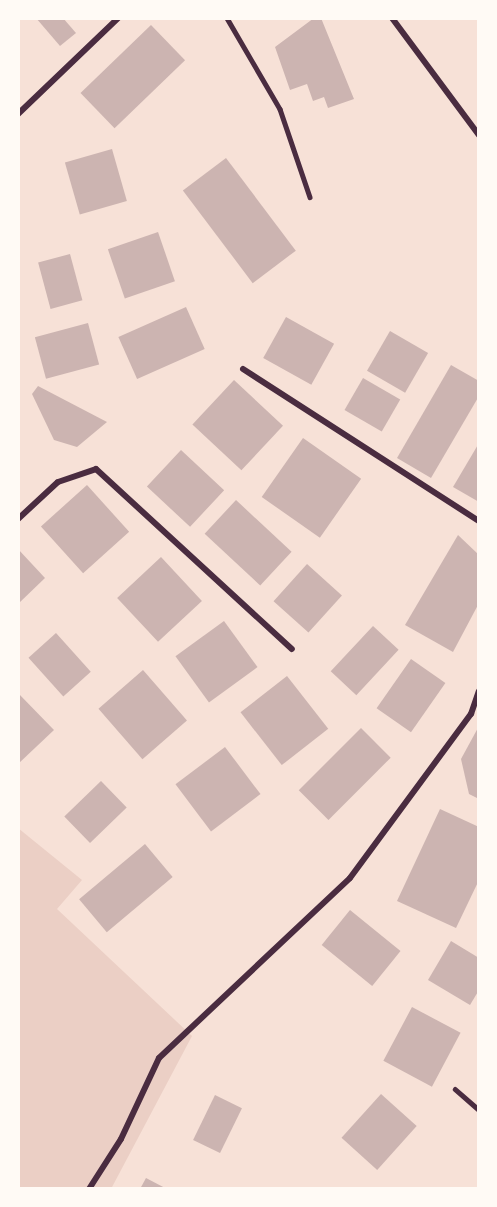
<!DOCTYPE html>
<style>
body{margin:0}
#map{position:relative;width:497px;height:1207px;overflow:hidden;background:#f7e1d7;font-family:"Sofia Sans Condensed",sans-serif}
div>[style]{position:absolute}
.green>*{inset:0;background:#ebcfc5}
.building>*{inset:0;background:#ccb4b1;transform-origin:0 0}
.service>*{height:4.5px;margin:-2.25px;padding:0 2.25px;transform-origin:2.25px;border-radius:2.25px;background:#4a2c40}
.minor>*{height:6px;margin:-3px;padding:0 3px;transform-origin:3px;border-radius:3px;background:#4a2c40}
span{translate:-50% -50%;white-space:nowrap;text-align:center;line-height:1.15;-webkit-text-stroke:5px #fffaf5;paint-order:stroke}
.frame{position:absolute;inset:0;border:20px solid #fffaf5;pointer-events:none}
</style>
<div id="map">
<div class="green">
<i style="clip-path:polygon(18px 828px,82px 880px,57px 909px,192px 1036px,111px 1189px,18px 1189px)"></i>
</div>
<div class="building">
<i style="clip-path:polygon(36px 18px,63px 18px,76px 33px,60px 46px)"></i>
<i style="clip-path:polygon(314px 18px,321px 18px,354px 99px,328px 108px,324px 97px,313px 101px,307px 84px,290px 90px,275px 47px)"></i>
<i style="left:151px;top:25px;width:49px;height:98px;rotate:46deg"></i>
<i style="left:112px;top:149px;width:54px;height:49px;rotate:74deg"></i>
<i style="left:226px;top:158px;width:116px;height:54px;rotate:53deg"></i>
<i style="left:158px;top:232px;width:52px;height:53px;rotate:71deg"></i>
<i style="left:70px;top:254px;width:48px;height:33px;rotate:75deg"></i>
<i style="left:186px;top:307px;width:46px;height:74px;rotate:66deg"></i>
<i style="left:286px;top:317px;width:55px;height:47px;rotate:29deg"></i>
<i style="left:88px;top:323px;width:43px;height:55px;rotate:75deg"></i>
<i style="left:390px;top:331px;width:44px;height:46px;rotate:30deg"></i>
<i style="clip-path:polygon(451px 365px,479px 381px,479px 396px,431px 478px,397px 458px)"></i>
<i style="left:363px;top:378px;width:43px;height:37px;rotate:30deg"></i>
<i style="left:234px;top:380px;width:67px;height:61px;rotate:43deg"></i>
<i style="clip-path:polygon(38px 386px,107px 422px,77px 447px,54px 440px,32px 394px)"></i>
<i style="left:303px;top:438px;width:71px;height:72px;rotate:35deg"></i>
<i style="clip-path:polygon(479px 443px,479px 502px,453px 487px)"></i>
<i style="left:181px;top:450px;width:59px;height:50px;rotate:43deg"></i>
<i style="left:87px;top:485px;width:63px;height:62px;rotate:48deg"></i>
<i style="left:236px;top:500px;width:76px;height:46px;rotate:43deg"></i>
<i style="clip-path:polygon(458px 535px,479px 555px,479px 603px,453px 652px,405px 625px)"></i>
<i style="clip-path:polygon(18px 549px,45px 578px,18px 604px)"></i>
<i style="left:161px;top:557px;width:60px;height:60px;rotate:47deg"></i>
<i style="left:307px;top:564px;width:47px;height:50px;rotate:42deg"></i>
<i style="left:224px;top:621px;width:57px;height:60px;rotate:54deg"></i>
<i style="left:373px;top:626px;width:35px;height:62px;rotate:43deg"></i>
<i style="left:56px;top:633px;width:52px;height:37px;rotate:48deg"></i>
<i style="left:411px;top:659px;width:42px;height:60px;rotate:35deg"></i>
<i style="left:143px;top:670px;width:67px;height:59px;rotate:49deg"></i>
<i style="left:287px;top:676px;width:67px;height:59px;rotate:52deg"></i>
<i style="clip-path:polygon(18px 693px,54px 730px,18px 764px)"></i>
<i style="clip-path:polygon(479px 726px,479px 799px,469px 794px,461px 759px)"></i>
<i style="left:361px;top:728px;width:42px;height:88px;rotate:45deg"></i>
<i style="left:225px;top:747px;width:59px;height:62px;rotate:53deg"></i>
<i style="left:101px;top:781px;width:37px;height:51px;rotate:46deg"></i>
<i style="clip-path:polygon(440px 809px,479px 827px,479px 880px,456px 928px,397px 901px)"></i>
<i style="left:145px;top:844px;width:43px;height:86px;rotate:50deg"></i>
<i style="left:350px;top:910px;width:65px;height:45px;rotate:39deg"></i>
<i style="clip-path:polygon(451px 941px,479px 958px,479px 990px,470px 1005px,428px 980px)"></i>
<i style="left:412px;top:1007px;width:55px;height:61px;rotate:28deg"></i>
<i style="left:381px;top:1094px;width:48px;height:59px;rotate:42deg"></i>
<i style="left:215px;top:1095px;width:30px;height:50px;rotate:26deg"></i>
<i style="clip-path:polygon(146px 1178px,167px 1189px,140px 1189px)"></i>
</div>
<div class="service">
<i style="left:227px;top:18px;width:105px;rotate:59.8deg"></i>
<i style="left:280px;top:109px;width:93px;rotate:71.2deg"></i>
<i style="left:455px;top:1089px;width:32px;rotate:41deg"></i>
</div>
<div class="minor">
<i style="left:392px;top:18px;width:146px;rotate:53.4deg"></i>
<i style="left:18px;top:114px;width:139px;rotate:-43.8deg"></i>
<i style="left:243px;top:369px;width:281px;rotate:32.8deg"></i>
<i style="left:18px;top:519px;width:54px;rotate:-42.8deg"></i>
<i style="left:58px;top:482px;width:40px;rotate:-18.9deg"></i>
<i style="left:96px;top:469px;width:266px;rotate:42.6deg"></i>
<i style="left:89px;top:1189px;width:59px;rotate:-57.4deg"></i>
<i style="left:121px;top:1139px;width:89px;rotate:-64.9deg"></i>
<i style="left:159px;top:1058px;width:262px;rotate:-43.3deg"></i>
<i style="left:350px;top:878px;width:204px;rotate:-53.6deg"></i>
<i style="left:471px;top:714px;width:24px;rotate:-71deg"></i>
</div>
<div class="frame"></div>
</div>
